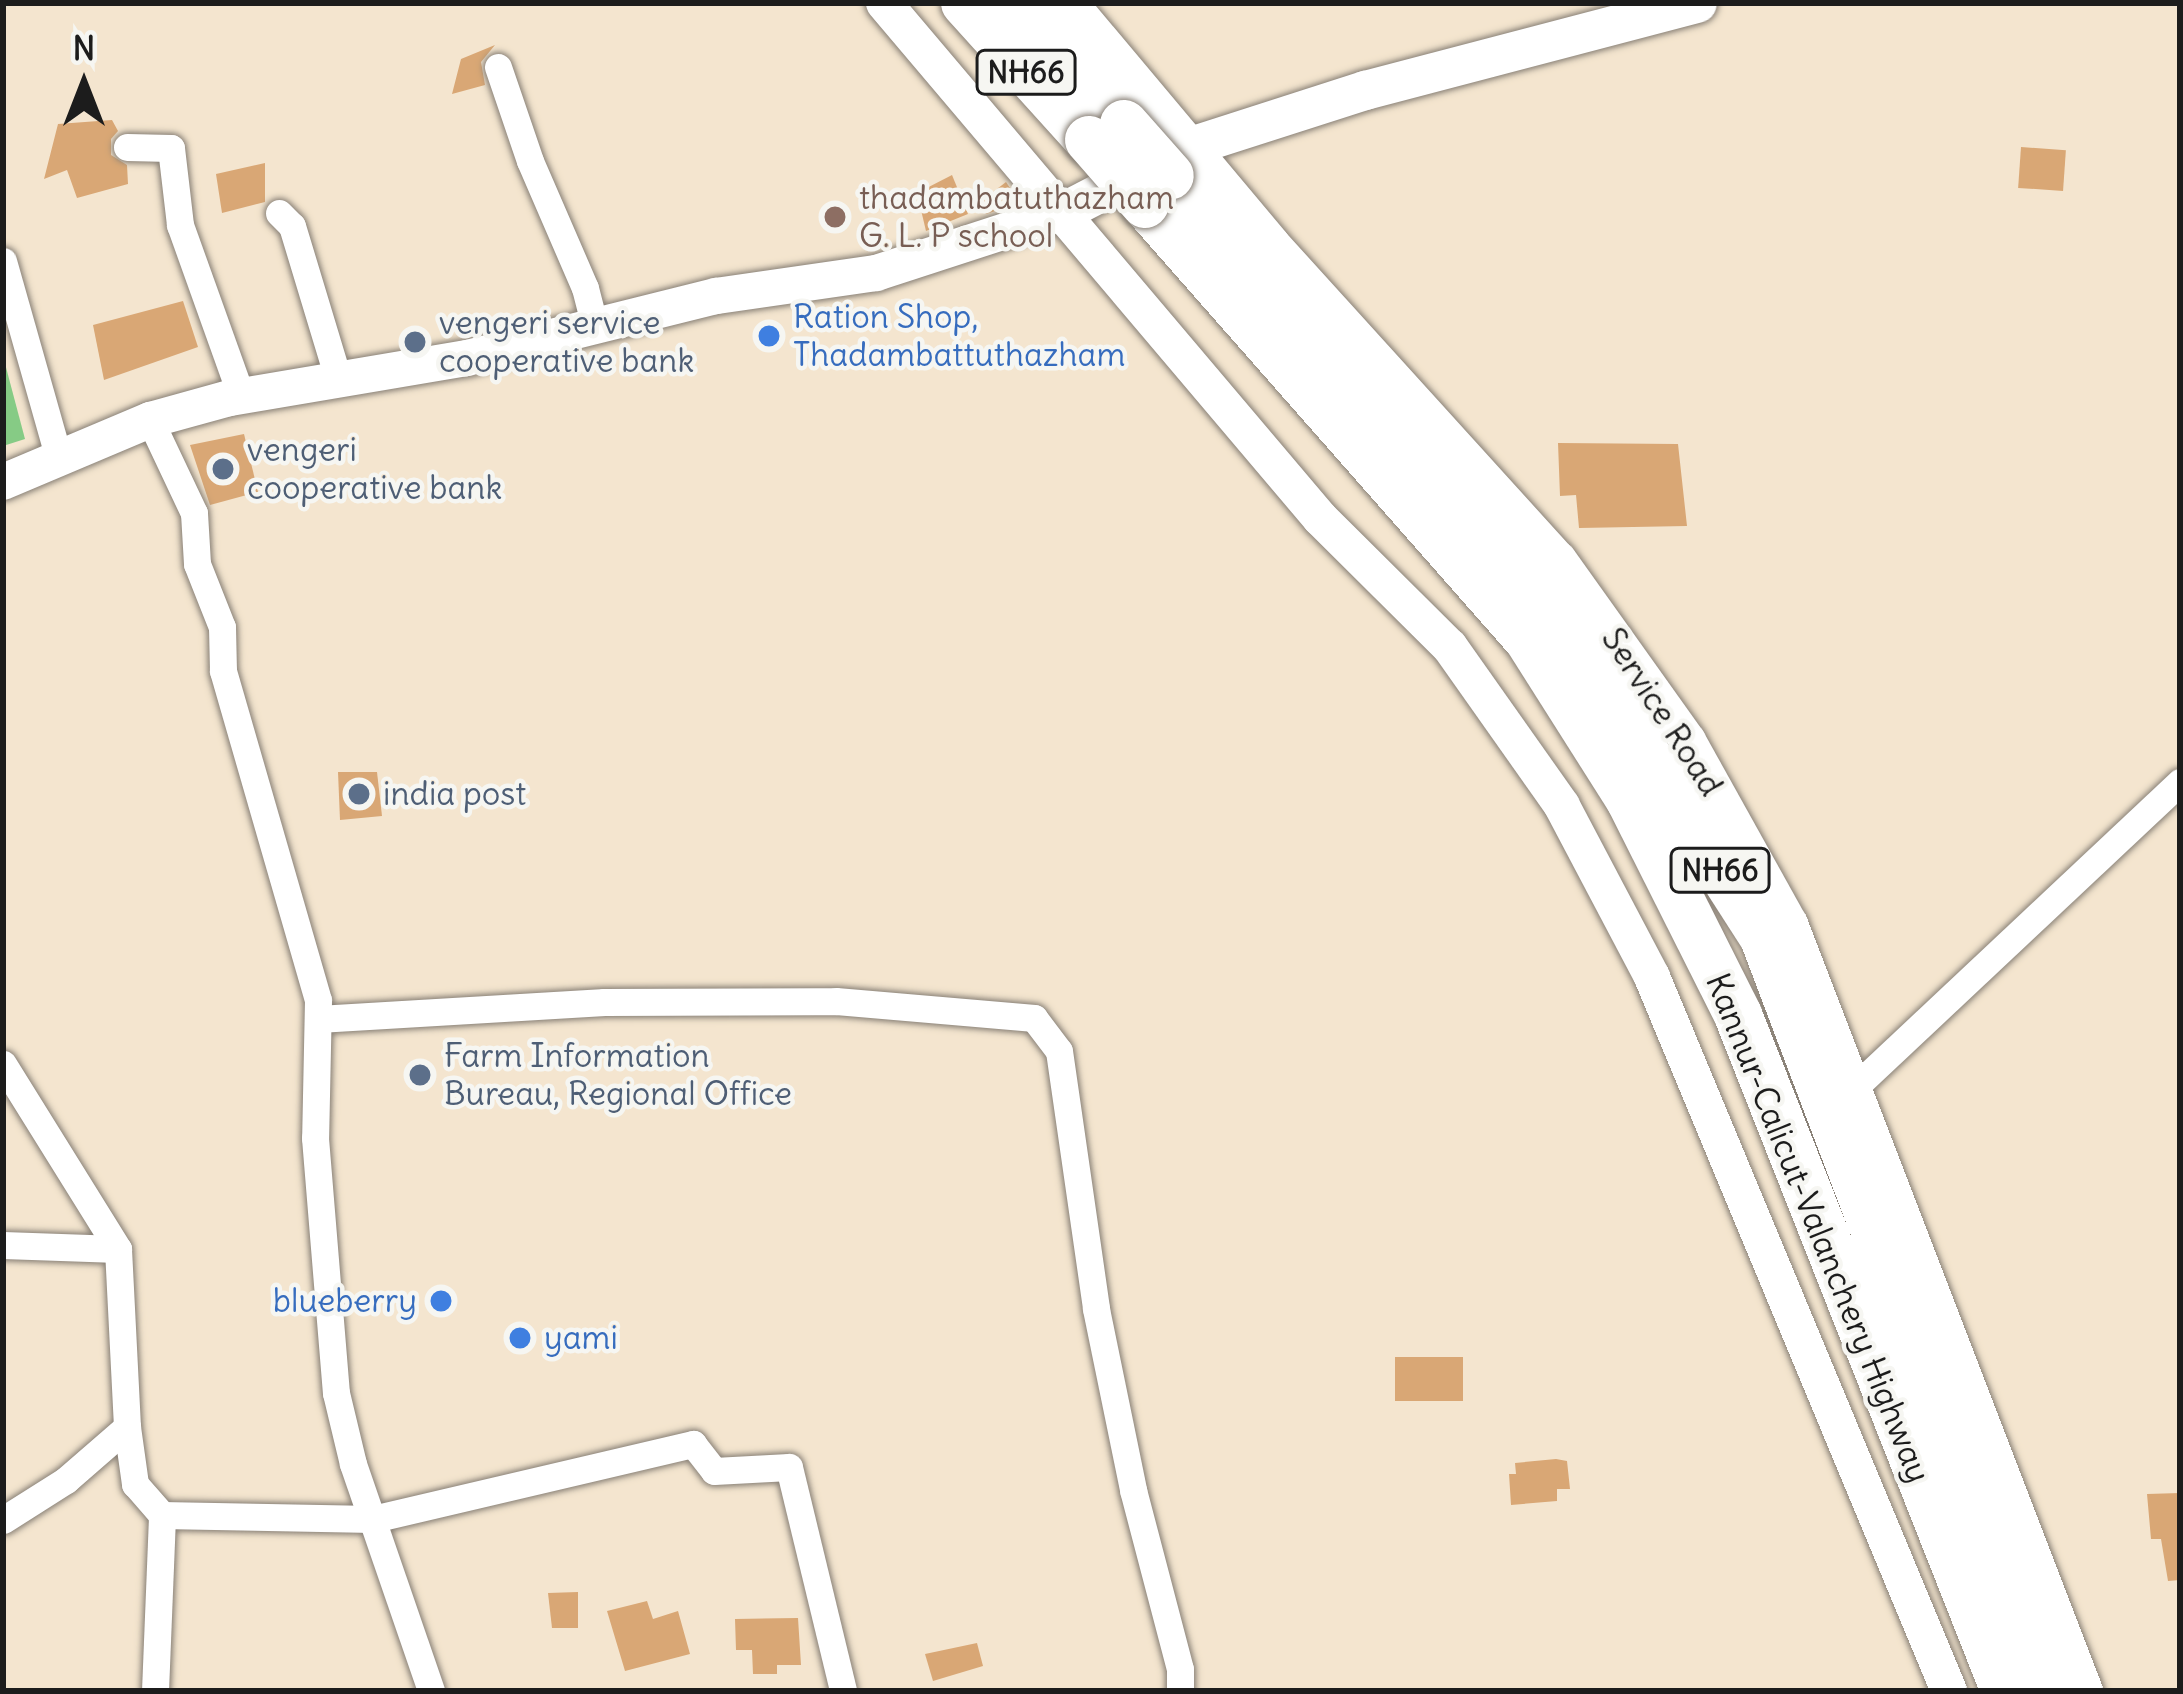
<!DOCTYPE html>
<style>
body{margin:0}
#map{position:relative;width:2183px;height:1694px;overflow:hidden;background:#f4e5cf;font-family:Delius,sans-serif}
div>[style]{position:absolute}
.green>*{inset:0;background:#86cb85}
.building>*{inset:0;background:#d9a775;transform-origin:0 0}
.roads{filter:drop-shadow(0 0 3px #888076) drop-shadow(0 0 3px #888076)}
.minor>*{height:27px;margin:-13.5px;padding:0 13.5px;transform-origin:13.5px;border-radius:13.5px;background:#fff}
.tertiary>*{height:36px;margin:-18px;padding:0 18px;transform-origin:18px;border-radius:18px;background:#fff}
.secondary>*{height:39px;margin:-19.5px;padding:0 19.5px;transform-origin:19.5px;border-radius:19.5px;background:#fff}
.trunk>*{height:48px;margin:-24px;padding:0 24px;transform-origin:24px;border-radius:24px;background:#fff}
.bridges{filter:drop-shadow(0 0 3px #888076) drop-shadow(0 0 3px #888076)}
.trunk-bridge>*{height:48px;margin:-24px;padding:0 24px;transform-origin:24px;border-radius:24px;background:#fff}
.dots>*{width:33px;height:33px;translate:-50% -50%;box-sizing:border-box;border:6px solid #f6f6f2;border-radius:50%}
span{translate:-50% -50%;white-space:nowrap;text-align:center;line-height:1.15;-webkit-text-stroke:9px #f6f6f2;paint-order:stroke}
.shield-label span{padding:3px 9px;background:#f6f6f2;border:3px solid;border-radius:9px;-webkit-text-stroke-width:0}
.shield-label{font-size:30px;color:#1c1c1c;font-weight:700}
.education-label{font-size:33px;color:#785e54}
.left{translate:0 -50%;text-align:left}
.shop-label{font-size:33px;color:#366cbe}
.right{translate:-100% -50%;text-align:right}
.service-label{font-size:33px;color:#4e5e75}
.street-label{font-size:33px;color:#1c1c1c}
.frame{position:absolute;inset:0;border:6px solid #1c1c1c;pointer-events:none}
.north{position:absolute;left:24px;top:24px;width:120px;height:120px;-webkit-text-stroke:9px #f6f6f2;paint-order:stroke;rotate:0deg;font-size:33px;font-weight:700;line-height:48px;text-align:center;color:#1c1c1c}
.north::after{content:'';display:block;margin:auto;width:42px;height:54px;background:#1c1c1c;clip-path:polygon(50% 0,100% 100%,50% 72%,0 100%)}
</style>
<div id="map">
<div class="green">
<i style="clip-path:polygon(3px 356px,25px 439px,3px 446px)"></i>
</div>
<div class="building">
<i style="clip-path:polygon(495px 45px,481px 62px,485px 85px,452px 94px,461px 59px)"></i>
<i style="clip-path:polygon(112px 120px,118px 131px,111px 139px,111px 155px,127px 165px,128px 184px,77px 198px,67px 170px,44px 179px,58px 124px)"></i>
<i style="left:2021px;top:147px;width:45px;height:41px;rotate:4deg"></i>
<i style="clip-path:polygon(265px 163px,265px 202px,222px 213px,216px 174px)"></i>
<i style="clip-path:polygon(952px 175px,968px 214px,926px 231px,917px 193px)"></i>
<i style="clip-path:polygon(1006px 182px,1020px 203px,986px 214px,980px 202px)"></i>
<i style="clip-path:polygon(183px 301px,198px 347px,104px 380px,93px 325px)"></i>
<i style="clip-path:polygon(244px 434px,258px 492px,210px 505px,190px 445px)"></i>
<i style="clip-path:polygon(1558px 443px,1678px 444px,1687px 526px,1579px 528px,1576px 495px,1560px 496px)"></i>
<i style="clip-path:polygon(338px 772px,377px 772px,382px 816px,340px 820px)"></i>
<i style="left:1463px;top:1357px;width:44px;height:68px;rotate:90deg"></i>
<i style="clip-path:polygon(1556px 1459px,1567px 1461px,1570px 1489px,1557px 1489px,1557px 1501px,1511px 1505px,1509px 1474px,1516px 1474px,1515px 1463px)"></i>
<i style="clip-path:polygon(2180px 1493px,2180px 1580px,2168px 1581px,2161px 1539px,2151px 1539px,2147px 1494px)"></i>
<i style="clip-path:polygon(578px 1592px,578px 1628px,552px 1628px,548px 1593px)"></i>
<i style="clip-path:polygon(647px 1601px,653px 1619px,678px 1611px,690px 1654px,625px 1671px,607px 1611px)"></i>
<i style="clip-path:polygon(798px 1618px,801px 1665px,777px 1665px,777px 1674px,753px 1674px,752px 1650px,736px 1650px,735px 1619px)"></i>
<i style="clip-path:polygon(977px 1643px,983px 1666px,933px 1681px,925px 1654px)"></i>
</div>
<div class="roads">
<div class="minor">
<i style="left:498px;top:67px;width:99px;rotate:71.2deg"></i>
<i style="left:530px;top:161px;width:138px;rotate:66.6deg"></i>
<i style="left:585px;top:288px;width:40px;rotate:75.6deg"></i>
<i style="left:127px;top:147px;width:44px;rotate:1.3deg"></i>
<i style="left:171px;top:148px;width:78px;rotate:83.3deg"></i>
<i style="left:180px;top:225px;width:181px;rotate:70.3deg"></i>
<i style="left:279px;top:213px;width:18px;rotate:45deg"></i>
<i style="left:292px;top:226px;width:159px;rotate:73.2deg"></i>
<i style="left:3px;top:261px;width:203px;rotate:74.2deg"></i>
<i style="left:150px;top:420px;width:103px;rotate:64.7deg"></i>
<i style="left:194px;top:513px;width:51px;rotate:86.6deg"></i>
<i style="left:197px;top:564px;width:68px;rotate:68.4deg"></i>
<i style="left:222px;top:627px;width:44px;rotate:88.7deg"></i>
<i style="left:223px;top:671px;width:342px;rotate:73.9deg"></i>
<i style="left:318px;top:1000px;width:138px;rotate:91.2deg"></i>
<i style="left:315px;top:1138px;width:256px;rotate:85.3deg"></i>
<i style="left:336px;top:1393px;width:73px;rotate:76.5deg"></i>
<i style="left:353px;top:1464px;width:240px;rotate:71deg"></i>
<i style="left:318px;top:1019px;width:287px;rotate:-3.4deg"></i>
<i style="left:604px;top:1002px;width:232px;rotate:-0.2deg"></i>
<i style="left:836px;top:1001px;width:199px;rotate:4.9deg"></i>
<i style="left:1034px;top:1018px;width:41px;rotate:52.9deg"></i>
<i style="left:1059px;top:1051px;width:261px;rotate:81.8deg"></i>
<i style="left:1096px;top:1309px;width:185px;rotate:78.4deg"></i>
<i style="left:1133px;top:1490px;width:185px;rotate:75.3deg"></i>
<i style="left:1180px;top:1669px;width:22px;rotate:90deg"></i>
<i style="left:3px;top:1064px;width:218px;rotate:58.1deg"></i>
<i style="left:1854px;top:1088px;width:447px;rotate:-43.2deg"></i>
<i style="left:3px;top:1245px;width:115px;rotate:2deg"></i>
<i style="left:118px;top:1249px;width:178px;rotate:87.1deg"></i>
<i style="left:127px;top:1427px;width:58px;rotate:82deg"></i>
<i style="left:135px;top:1484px;width:41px;rotate:48.9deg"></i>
<i style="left:162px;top:1515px;width:211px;rotate:1.1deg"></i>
<i style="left:373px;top:1519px;width:329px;rotate:-13.2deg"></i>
<i style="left:693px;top:1444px;width:34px;rotate:52deg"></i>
<i style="left:714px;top:1471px;width:75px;rotate:-3.1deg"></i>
<i style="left:789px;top:1467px;width:230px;rotate:76.4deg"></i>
<i style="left:3px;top:1520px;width:75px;rotate:-32.4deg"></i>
<i style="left:66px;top:1480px;width:81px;rotate:-41deg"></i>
<i style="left:155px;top:1691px;width:176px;rotate:-87.7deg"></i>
</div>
<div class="tertiary">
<i style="left:884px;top:3px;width:675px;rotate:49.75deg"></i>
<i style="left:1320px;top:518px;width:183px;rotate:44.8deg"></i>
<i style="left:1450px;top:647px;width:194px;rotate:54.8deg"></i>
<i style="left:1562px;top:806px;width:193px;rotate:62.2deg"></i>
<i style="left:1652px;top:977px;width:773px;rotate:67.41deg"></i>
<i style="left:1070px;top:3px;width:314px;rotate:50deg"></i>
<i style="left:1272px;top:244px;width:427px;rotate:47.8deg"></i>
<i style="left:1559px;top:560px;width:222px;rotate:54.5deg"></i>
<i style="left:1688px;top:741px;width:210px;rotate:60.9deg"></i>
<i style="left:1790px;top:924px;width:822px;rotate:68.96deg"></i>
<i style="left:3px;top:482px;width:160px;rotate:-22.9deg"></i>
<i style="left:150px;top:420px;width:83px;rotate:-15.4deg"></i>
<i style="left:230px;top:398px;width:240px;rotate:-9.6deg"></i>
<i style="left:467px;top:358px;width:257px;rotate:-14deg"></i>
<i style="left:716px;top:296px;width:162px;rotate:-8.2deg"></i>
<i style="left:876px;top:273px;width:191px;rotate:-18deg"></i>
</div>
<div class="secondary">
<i style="left:1058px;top:214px;width:145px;rotate:-27.4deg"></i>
<i style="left:1187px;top:147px;width:187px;rotate:-17.8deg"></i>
<i style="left:1365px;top:90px;width:343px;rotate:-14.7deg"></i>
</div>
<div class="trunk">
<i style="left:965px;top:3px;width:185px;rotate:47.9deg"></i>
<i style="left:1019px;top:3px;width:160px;rotate:49deg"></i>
<i style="left:1170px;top:176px;width:604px;rotate:48.89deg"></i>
<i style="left:1567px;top:631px;width:365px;rotate:57.3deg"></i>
<i style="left:1764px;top:938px;width:805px;rotate:69.27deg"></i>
<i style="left:1145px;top:204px;width:580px;rotate:48.64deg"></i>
<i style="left:1528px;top:639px;width:191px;rotate:57.6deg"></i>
<i style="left:1630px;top:800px;width:241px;rotate:63.3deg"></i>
<i style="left:1738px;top:1015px;width:727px;rotate:68.45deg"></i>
</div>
</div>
<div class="bridges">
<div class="trunk-bridge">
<i style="left:1124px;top:124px;width:69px;rotate:48.5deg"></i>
<i style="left:1089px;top:140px;width:85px;rotate:48.8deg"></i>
</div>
</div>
<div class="dots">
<i style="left:835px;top:217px;background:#8d6e63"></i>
<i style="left:769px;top:336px;background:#3f7fe0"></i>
<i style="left:415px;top:342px;background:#5c6f8a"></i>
<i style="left:223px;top:469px;background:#5c6f8a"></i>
<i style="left:359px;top:794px;background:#5c6f8a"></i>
<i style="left:420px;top:1075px;background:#5c6f8a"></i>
<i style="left:441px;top:1301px;background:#3f7fe0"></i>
<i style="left:520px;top:1338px;background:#3f7fe0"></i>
</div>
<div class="shield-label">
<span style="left:1026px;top:72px">NH66</span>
<span style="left:1720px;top:870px">NH66</span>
</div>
<div class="education-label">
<span class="left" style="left:859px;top:217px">thadambatuthazham<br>G. L. P school</span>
</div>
<div class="shop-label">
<span class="left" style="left:793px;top:336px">Ration Shop,<br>Thadambattuthazham</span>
<span class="right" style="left:417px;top:1301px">blueberry</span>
<span class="left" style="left:544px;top:1338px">yami</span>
</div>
<div class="service-label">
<span class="left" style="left:439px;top:342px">vengeri service<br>cooperative bank</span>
<span class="left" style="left:247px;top:469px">vengeri<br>cooperative bank</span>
<span class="left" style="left:383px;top:794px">india post</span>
<span class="left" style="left:444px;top:1075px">Farm Information<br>Bureau, Regional Office</span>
</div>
<div class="street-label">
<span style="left:1662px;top:712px;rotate:57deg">Service Road</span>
<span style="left:1818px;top:1228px;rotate:68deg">Kannur-Calicut-Valanchery Highway</span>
</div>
<div class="frame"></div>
<div class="north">N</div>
</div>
